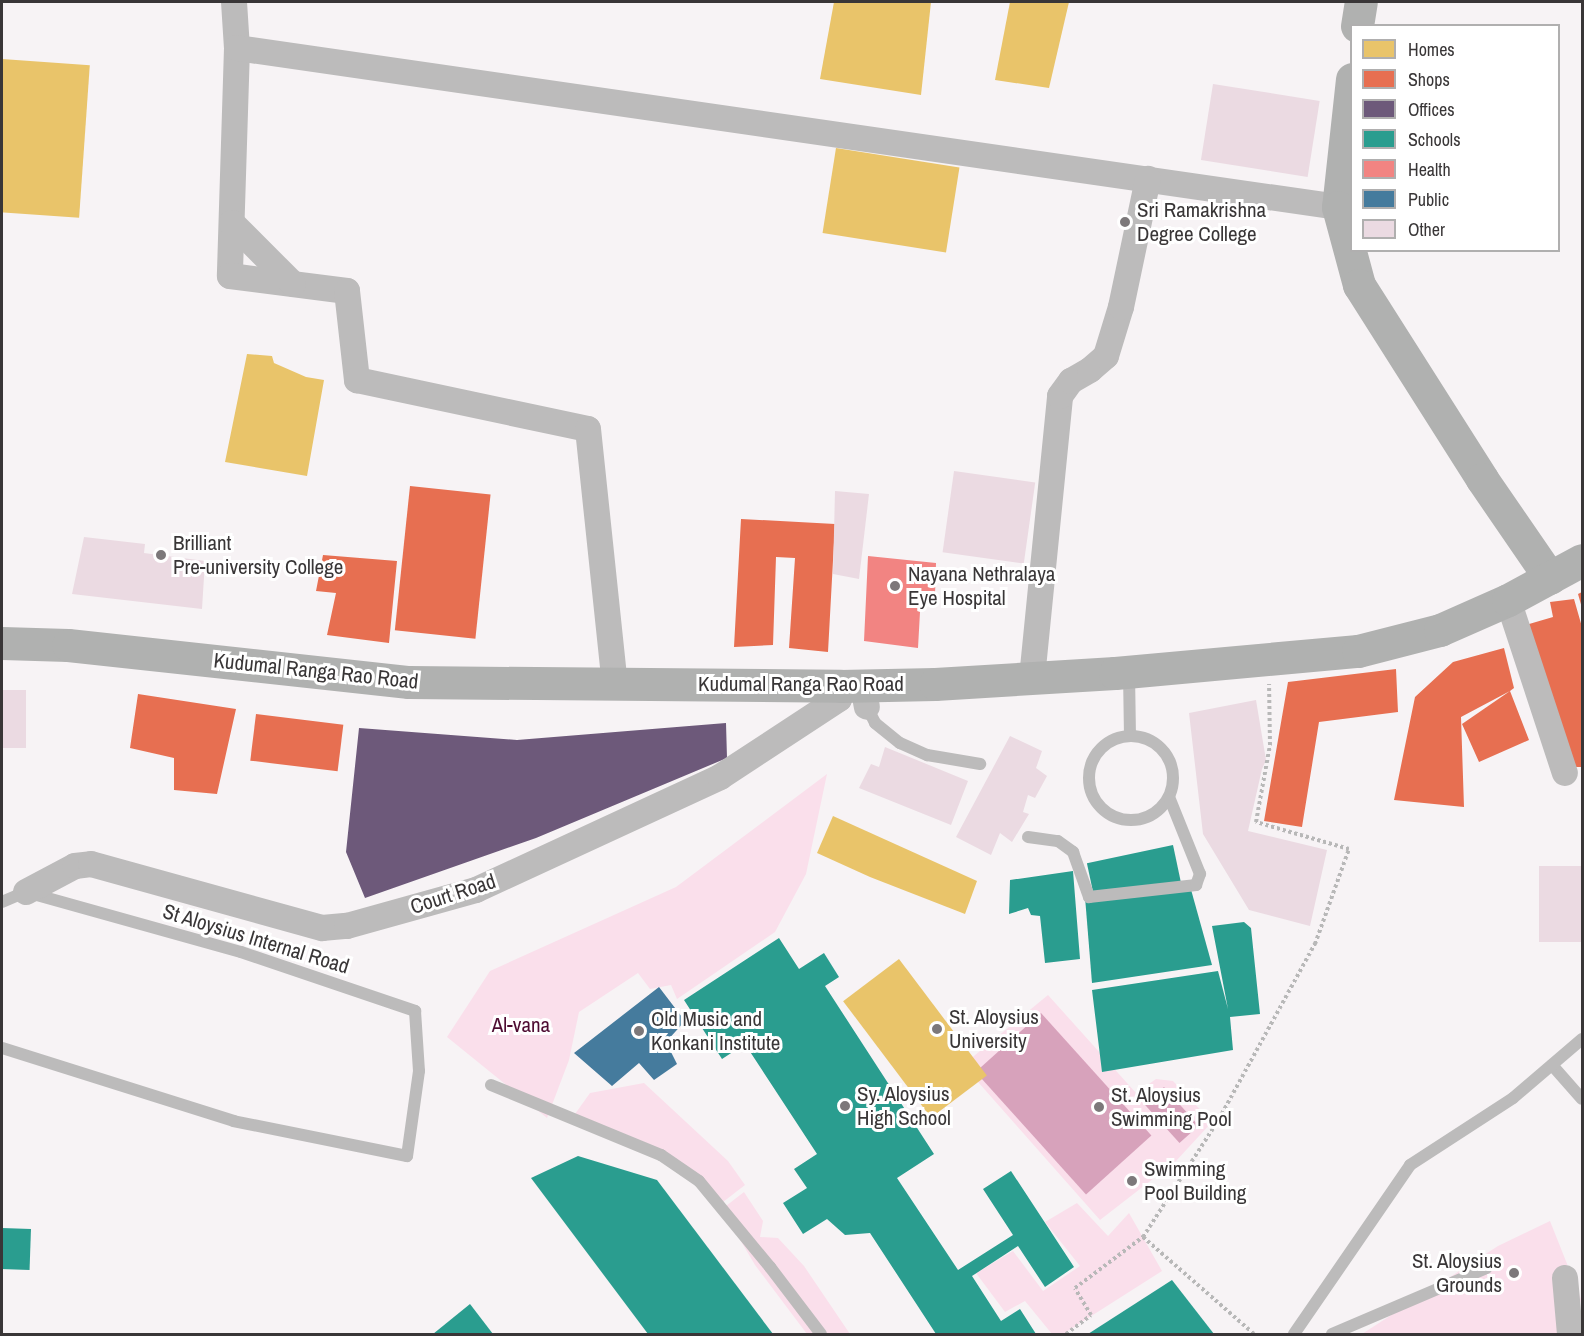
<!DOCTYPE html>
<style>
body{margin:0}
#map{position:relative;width:1584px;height:1336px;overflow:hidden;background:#f7f3f5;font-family:"Archivo Narrow",sans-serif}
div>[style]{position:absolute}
.green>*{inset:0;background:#fadfeb}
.water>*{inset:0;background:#d7a2bb;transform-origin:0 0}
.homes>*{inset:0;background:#e9c46a;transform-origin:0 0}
.shops>*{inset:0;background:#e76f51;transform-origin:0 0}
.offices>*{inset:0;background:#6d597a}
.schools>*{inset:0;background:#2a9d8f;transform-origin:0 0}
.health>*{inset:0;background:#f28482}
.public>*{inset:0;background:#457b9d}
.building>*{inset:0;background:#ebdae2;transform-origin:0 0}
.path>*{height:4px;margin-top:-2px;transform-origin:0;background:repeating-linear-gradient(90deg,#b8b8b8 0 3px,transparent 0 6px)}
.lane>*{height:12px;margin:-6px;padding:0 6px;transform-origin:6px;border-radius:6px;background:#bcbbbb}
.lane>.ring{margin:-6px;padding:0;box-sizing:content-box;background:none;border:12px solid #bcbbbb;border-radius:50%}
.street>*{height:26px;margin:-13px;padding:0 13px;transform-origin:13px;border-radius:13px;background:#bcbbbb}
.secondary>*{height:33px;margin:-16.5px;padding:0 16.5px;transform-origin:16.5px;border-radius:16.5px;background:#b0b1b0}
.dots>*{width:16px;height:16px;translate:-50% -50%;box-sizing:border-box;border:3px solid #fff;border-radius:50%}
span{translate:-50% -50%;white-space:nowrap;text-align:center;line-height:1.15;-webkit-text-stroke:6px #fff;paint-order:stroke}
.poi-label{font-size:21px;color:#393637}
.left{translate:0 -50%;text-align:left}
.right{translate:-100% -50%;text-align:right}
.street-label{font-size:21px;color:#393637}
.park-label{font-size:21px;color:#4e0c32}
.frame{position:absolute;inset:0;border:3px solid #393637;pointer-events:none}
.legend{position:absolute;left:1350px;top:24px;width:210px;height:228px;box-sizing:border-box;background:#fff;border:2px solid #b0afaf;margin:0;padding:8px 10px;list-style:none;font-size:18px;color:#393637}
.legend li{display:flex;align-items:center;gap:12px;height:30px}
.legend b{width:30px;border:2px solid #b0afaf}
</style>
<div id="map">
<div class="green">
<i style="clip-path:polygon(827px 774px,806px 874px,775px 932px,677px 999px,671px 985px,650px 989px,638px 973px,579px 1012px,569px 1060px,547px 1118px,447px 1037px,490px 971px,676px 887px)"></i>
<i style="clip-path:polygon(1048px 995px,1136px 1093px,1156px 1079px,1173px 1081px,1212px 1122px,1176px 1161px,1100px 1220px,963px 1065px)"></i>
<i style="clip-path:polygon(644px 1083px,728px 1161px,745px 1185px,723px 1202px,651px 1145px,575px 1114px,590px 1093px)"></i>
<i style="clip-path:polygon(744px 1192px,763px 1221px,760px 1237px,778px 1238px,804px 1266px,850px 1334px,807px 1334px,755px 1265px,722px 1209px)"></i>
<i style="clip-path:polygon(1077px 1203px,1108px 1236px,1129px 1213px,1162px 1271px,1063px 1334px,1052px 1334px,1025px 1301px,1005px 1312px,976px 1273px,1013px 1251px,1043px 1291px,1080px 1266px,1045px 1222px)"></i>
<i style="clip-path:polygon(1550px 1221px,1581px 1299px,1573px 1334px,1362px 1334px,1498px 1246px)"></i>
</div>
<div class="water">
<i style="left:1041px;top:1013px;width:165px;height:88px;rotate:48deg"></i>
<i style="left:1164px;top:1087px;width:52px;height:26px;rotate:48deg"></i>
</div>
<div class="homes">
<i style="clip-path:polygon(834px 2px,931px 2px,921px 95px,820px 79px)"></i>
<i style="clip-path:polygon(1010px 2px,1069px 2px,1049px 88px,995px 80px)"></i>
<i style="left:2px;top:59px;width:88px;height:153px;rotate:4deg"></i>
<i style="left:836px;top:148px;width:125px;height:86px;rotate:9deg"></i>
<i style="clip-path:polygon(247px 354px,272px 356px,274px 363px,306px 377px,324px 380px,307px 476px,225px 462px)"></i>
<i style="clip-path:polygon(833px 816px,977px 881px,965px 914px,870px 877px,817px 853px)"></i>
<i style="left:899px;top:959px;width:146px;height:70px;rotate:53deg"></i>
</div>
<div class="shops">
<i style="left:410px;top:486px;width:81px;height:145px;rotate:6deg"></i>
<i style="clip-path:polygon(741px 519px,835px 524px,828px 652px,789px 648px,795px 558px,776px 557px,773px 645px,734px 647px)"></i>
<i style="clip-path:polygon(323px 555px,397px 561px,389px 643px,327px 635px,336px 593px,316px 591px)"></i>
<i style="clip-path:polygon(1582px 592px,1582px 608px,1578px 594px)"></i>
<i style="clip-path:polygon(1574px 599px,1582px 627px,1582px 767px,1569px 767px,1522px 626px,1553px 617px,1550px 602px)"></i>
<i style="clip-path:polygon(1504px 648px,1514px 688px,1510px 691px,1529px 740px,1479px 762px,1462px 724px,1510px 691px,1461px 717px,1464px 807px,1394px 800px,1415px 697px,1453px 662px)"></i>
<i style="clip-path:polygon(1396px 669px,1398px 712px,1319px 722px,1302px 827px,1264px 821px,1288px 682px)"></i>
<i style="clip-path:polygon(138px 694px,236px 709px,217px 794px,174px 790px,174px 758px,130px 748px)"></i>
<i style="left:256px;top:714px;width:88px;height:47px;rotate:7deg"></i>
</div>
<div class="offices">
<i style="clip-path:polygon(726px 723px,727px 758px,536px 838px,365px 898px,346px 852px,359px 728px,517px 740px)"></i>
</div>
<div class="schools">
<i style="left:1173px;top:845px;width:39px;height:88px;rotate:78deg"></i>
<i style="clip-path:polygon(1073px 871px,1080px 959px,1045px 963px,1040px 916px,1031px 915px,1028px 908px,1009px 914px,1010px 880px)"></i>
<i style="clip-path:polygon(1190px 886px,1212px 965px,1092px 983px,1085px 897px)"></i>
<i style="clip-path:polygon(1244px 922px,1251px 928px,1260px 1014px,1230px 1017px,1233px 1050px,1102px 1072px,1092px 990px,1218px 971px,1228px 1009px,1212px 926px)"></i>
<i style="clip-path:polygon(779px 938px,799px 969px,824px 953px,839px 977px,825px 986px,934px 1154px,897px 1178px,958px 1270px,1013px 1235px,983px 1189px,1011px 1171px,1074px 1267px,1045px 1287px,1018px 1246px,972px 1276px,1001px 1321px,1020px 1309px,1036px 1334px,936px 1334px,870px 1233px,845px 1235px,827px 1219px,803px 1234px,783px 1203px,807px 1188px,794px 1169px,817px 1154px,745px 1044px,722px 1059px,684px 1000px)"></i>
<i style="clip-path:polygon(578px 1156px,657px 1180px,773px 1334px,648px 1334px,531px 1178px)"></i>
<i style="left:2px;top:1228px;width:29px;height:41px;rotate:2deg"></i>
<i style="clip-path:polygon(1172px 1280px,1214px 1334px,1088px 1334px)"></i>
<i style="clip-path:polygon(470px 1304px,493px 1334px,433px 1334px)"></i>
</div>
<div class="health">
<i style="clip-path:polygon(868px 556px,936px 563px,935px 595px,921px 594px,918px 648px,864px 641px)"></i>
</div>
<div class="public">
<i style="clip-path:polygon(659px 987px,685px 1021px,666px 1042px,677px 1064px,654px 1080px,639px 1063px,612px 1086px,574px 1053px)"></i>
</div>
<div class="building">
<i style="left:1213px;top:84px;width:108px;height:77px;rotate:9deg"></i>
<i style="left:954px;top:471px;width:82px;height:82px;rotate:8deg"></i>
<i style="clip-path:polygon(835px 491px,869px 494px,859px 579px,833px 574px)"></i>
<i style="clip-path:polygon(84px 537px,145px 544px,144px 553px,205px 561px,202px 609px,72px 594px)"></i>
<i style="left:2px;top:690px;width:24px;height:58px"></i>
<i style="clip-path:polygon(1256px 700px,1266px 760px,1262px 769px,1248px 831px,1327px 850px,1310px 926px,1249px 910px,1203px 834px,1189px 713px)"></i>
<i style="clip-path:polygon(1010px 736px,1042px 751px,1036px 768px,1047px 776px,1035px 798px,1028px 795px,1023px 812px,1029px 814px,1012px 842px,1000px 833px,991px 855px,956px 837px)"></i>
<i style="clip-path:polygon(885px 747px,968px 781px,951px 825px,859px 788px,871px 764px,879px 767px)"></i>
<i style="left:1582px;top:866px;width:76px;height:43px;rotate:90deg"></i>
</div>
<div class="path">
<i style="left:1143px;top:1237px;width:147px;rotate:41.1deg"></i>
<i style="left:1066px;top:1334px;width:31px;rotate:-37deg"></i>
<i style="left:1091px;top:1315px;width:31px;rotate:-121deg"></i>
<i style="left:1075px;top:1288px;width:85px;rotate:-36.9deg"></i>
<i style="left:1143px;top:1237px;width:140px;rotate:-57.2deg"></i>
<i style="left:1219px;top:1119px;width:200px;rotate:-61.3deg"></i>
<i style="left:1315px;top:944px;width:101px;rotate:-70.3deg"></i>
<i style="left:1349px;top:849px;width:97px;rotate:-163.8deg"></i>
<i style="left:1256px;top:822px;width:78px;rotate:-79.7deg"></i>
<i style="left:1270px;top:745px;width:61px;rotate:-90.9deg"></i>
</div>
<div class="lane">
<i style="left:1129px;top:673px;width:62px;rotate:89.1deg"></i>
<i style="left:867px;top:707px;width:18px;rotate:63deg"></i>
<i style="left:875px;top:723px;width:32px;rotate:39deg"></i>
<i style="left:900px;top:743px;width:30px;rotate:24deg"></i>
<i style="left:927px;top:755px;width:54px;rotate:9.6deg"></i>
<i class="ring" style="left:1089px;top:736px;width:72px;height:72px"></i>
<i style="left:1028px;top:837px;width:30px;rotate:8deg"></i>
<i style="left:1058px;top:841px;width:19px;rotate:36deg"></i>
<i style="left:1073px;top:852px;width:48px;rotate:70.4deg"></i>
<i style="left:1089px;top:897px;width:108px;rotate:-6.4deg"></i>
<i style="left:1196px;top:885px;width:12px;rotate:-70deg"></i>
<i style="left:1200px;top:874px;width:83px;rotate:-111.9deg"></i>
<i style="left:2px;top:902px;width:26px;rotate:-23deg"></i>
<i style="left:26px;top:892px;width:223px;rotate:15.6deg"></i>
<i style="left:241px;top:952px;width:184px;rotate:18.7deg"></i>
<i style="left:415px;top:1011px;width:60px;rotate:86.2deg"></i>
<i style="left:419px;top:1071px;width:86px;rotate:98deg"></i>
<i style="left:407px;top:1156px;width:177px;rotate:-168.6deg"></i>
<i style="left:234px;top:1121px;width:243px;rotate:-162.5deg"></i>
<i style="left:1552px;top:1065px;width:45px;rotate:48.6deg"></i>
<i style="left:491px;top:1085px;width:184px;rotate:22.4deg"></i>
<i style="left:661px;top:1155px;width:46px;rotate:34.4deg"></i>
<i style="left:699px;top:1181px;width:112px;rotate:50.5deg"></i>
<i style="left:770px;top:1267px;width:84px;rotate:52.7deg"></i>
<i style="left:1294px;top:1334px;width:205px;rotate:-55.5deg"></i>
<i style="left:1410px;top:1165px;width:123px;rotate:-33deg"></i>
<i style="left:1513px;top:1098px;width:91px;rotate:-40.5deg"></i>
<i style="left:1332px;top:1334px;width:168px;rotate:-23.1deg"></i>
</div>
<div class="street">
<i style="left:234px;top:2px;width:46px;rotate:86.3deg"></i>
<i style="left:237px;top:48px;width:228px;rotate:91.8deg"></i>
<i style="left:230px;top:276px;width:118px;rotate:7.3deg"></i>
<i style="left:347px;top:291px;width:90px;rotate:83.6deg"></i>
<i style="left:357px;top:380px;width:236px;rotate:12deg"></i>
<i style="left:588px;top:429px;width:257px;rotate:84deg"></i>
<i style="left:237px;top:48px;width:1112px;rotate:8.22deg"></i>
<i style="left:232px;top:223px;width:86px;rotate:45deg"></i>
<i style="left:1508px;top:600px;width:182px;rotate:71.8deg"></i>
<i style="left:1032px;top:678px;width:283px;rotate:-84.3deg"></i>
<i style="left:1060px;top:396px;width:19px;rotate:-54deg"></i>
<i style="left:1071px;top:381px;width:22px;rotate:-30deg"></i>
<i style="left:1090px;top:370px;width:21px;rotate:-41deg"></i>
<i style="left:1106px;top:356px;width:51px;rotate:-73deg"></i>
<i style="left:1121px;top:307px;width:131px;rotate:-78.1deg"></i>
<i style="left:863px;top:685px;width:22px;rotate:80deg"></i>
<i style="left:26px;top:892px;width:55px;rotate:-28deg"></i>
<i style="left:75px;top:866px;width:16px;rotate:-7deg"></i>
<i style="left:91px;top:864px;width:240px;rotate:15.5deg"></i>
<i style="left:322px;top:928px;width:25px;rotate:-5deg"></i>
<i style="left:347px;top:926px;width:134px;rotate:-15.6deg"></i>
<i style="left:476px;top:890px;width:269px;rotate:-24.8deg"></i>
<i style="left:720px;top:777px;width:142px;rotate:-33.2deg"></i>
<i style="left:839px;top:699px;width:13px;rotate:-86deg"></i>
<i style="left:1565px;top:1278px;width:56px;rotate:84.9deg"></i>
</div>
<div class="secondary">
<i style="left:1357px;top:26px;width:24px;rotate:-81deg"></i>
<i style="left:1352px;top:79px;width:129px;rotate:96.2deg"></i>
<i style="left:1338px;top:207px;width:81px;rotate:74.9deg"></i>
<i style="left:1359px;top:285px;width:230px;rotate:57.6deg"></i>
<i style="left:1482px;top:479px;width:120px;rotate:55.5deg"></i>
<i style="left:2px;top:643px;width:66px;rotate:1.7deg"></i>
<i style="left:68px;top:645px;width:343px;rotate:6.2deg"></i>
<i style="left:409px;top:682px;width:431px;rotate:0.5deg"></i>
<i style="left:840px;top:686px;width:95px;rotate:-1.2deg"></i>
<i style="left:935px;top:684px;width:180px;rotate:-3.5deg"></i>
<i style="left:1115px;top:673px;width:244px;rotate:-5.2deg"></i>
<i style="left:1358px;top:651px;width:85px;rotate:-14.4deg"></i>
<i style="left:1440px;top:630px;width:74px;rotate:-23.8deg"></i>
<i style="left:1508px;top:600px;width:84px;rotate:-28.4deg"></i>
</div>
<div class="dots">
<i style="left:1125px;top:222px;background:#7c787a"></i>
<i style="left:161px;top:555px;background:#7c787a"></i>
<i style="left:895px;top:586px;background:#7c787a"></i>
<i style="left:937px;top:1029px;background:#7c787a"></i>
<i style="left:639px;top:1031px;background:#7c787a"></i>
<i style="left:845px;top:1106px;background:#7c787a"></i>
<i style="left:1099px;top:1107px;background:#7c787a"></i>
<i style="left:1132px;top:1181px;background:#7c787a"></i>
<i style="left:1514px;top:1273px;background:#7c787a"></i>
</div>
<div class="poi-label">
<span class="left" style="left:1137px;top:222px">Sri Ramakrishna<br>Degree College</span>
<span class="left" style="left:173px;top:555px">Brilliant<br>Pre-university College</span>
<span class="left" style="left:908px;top:586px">Nayana Nethralaya<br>Eye Hospital</span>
<span class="left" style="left:949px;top:1029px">St. Aloysius<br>University</span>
<span class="left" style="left:651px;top:1031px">Old Music and<br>Konkani Institute</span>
<span class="left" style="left:857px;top:1106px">Sy. Aloysius<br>High School</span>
<span class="left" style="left:1111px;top:1107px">St. Aloysius<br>Swimming Pool</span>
<span class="left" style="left:1144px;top:1181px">Swimming<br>Pool Building</span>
<span class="right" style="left:1502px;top:1273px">St. Aloysius<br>Grounds</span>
</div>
<div class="street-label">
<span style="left:316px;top:671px;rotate:6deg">Kudumal Ranga Rao Road</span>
<span style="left:801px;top:684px">Kudumal Ranga Rao Road</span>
<span style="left:453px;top:894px;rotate:-18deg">Court Road</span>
<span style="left:256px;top:939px;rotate:17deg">St Aloysius Internal Road</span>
</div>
<div class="park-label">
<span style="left:521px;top:1025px">Al-vana</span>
</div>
<div class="frame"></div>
<ul class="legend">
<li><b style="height:16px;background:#e9c46a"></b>Homes</li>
<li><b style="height:16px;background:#e76f51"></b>Shops</li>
<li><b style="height:16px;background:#6d597a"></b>Offices</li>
<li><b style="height:16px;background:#2a9d8f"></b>Schools</li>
<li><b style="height:16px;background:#f28482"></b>Health</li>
<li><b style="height:16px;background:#457b9d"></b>Public</li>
<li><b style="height:16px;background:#ebdae2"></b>Other</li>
</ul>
</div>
